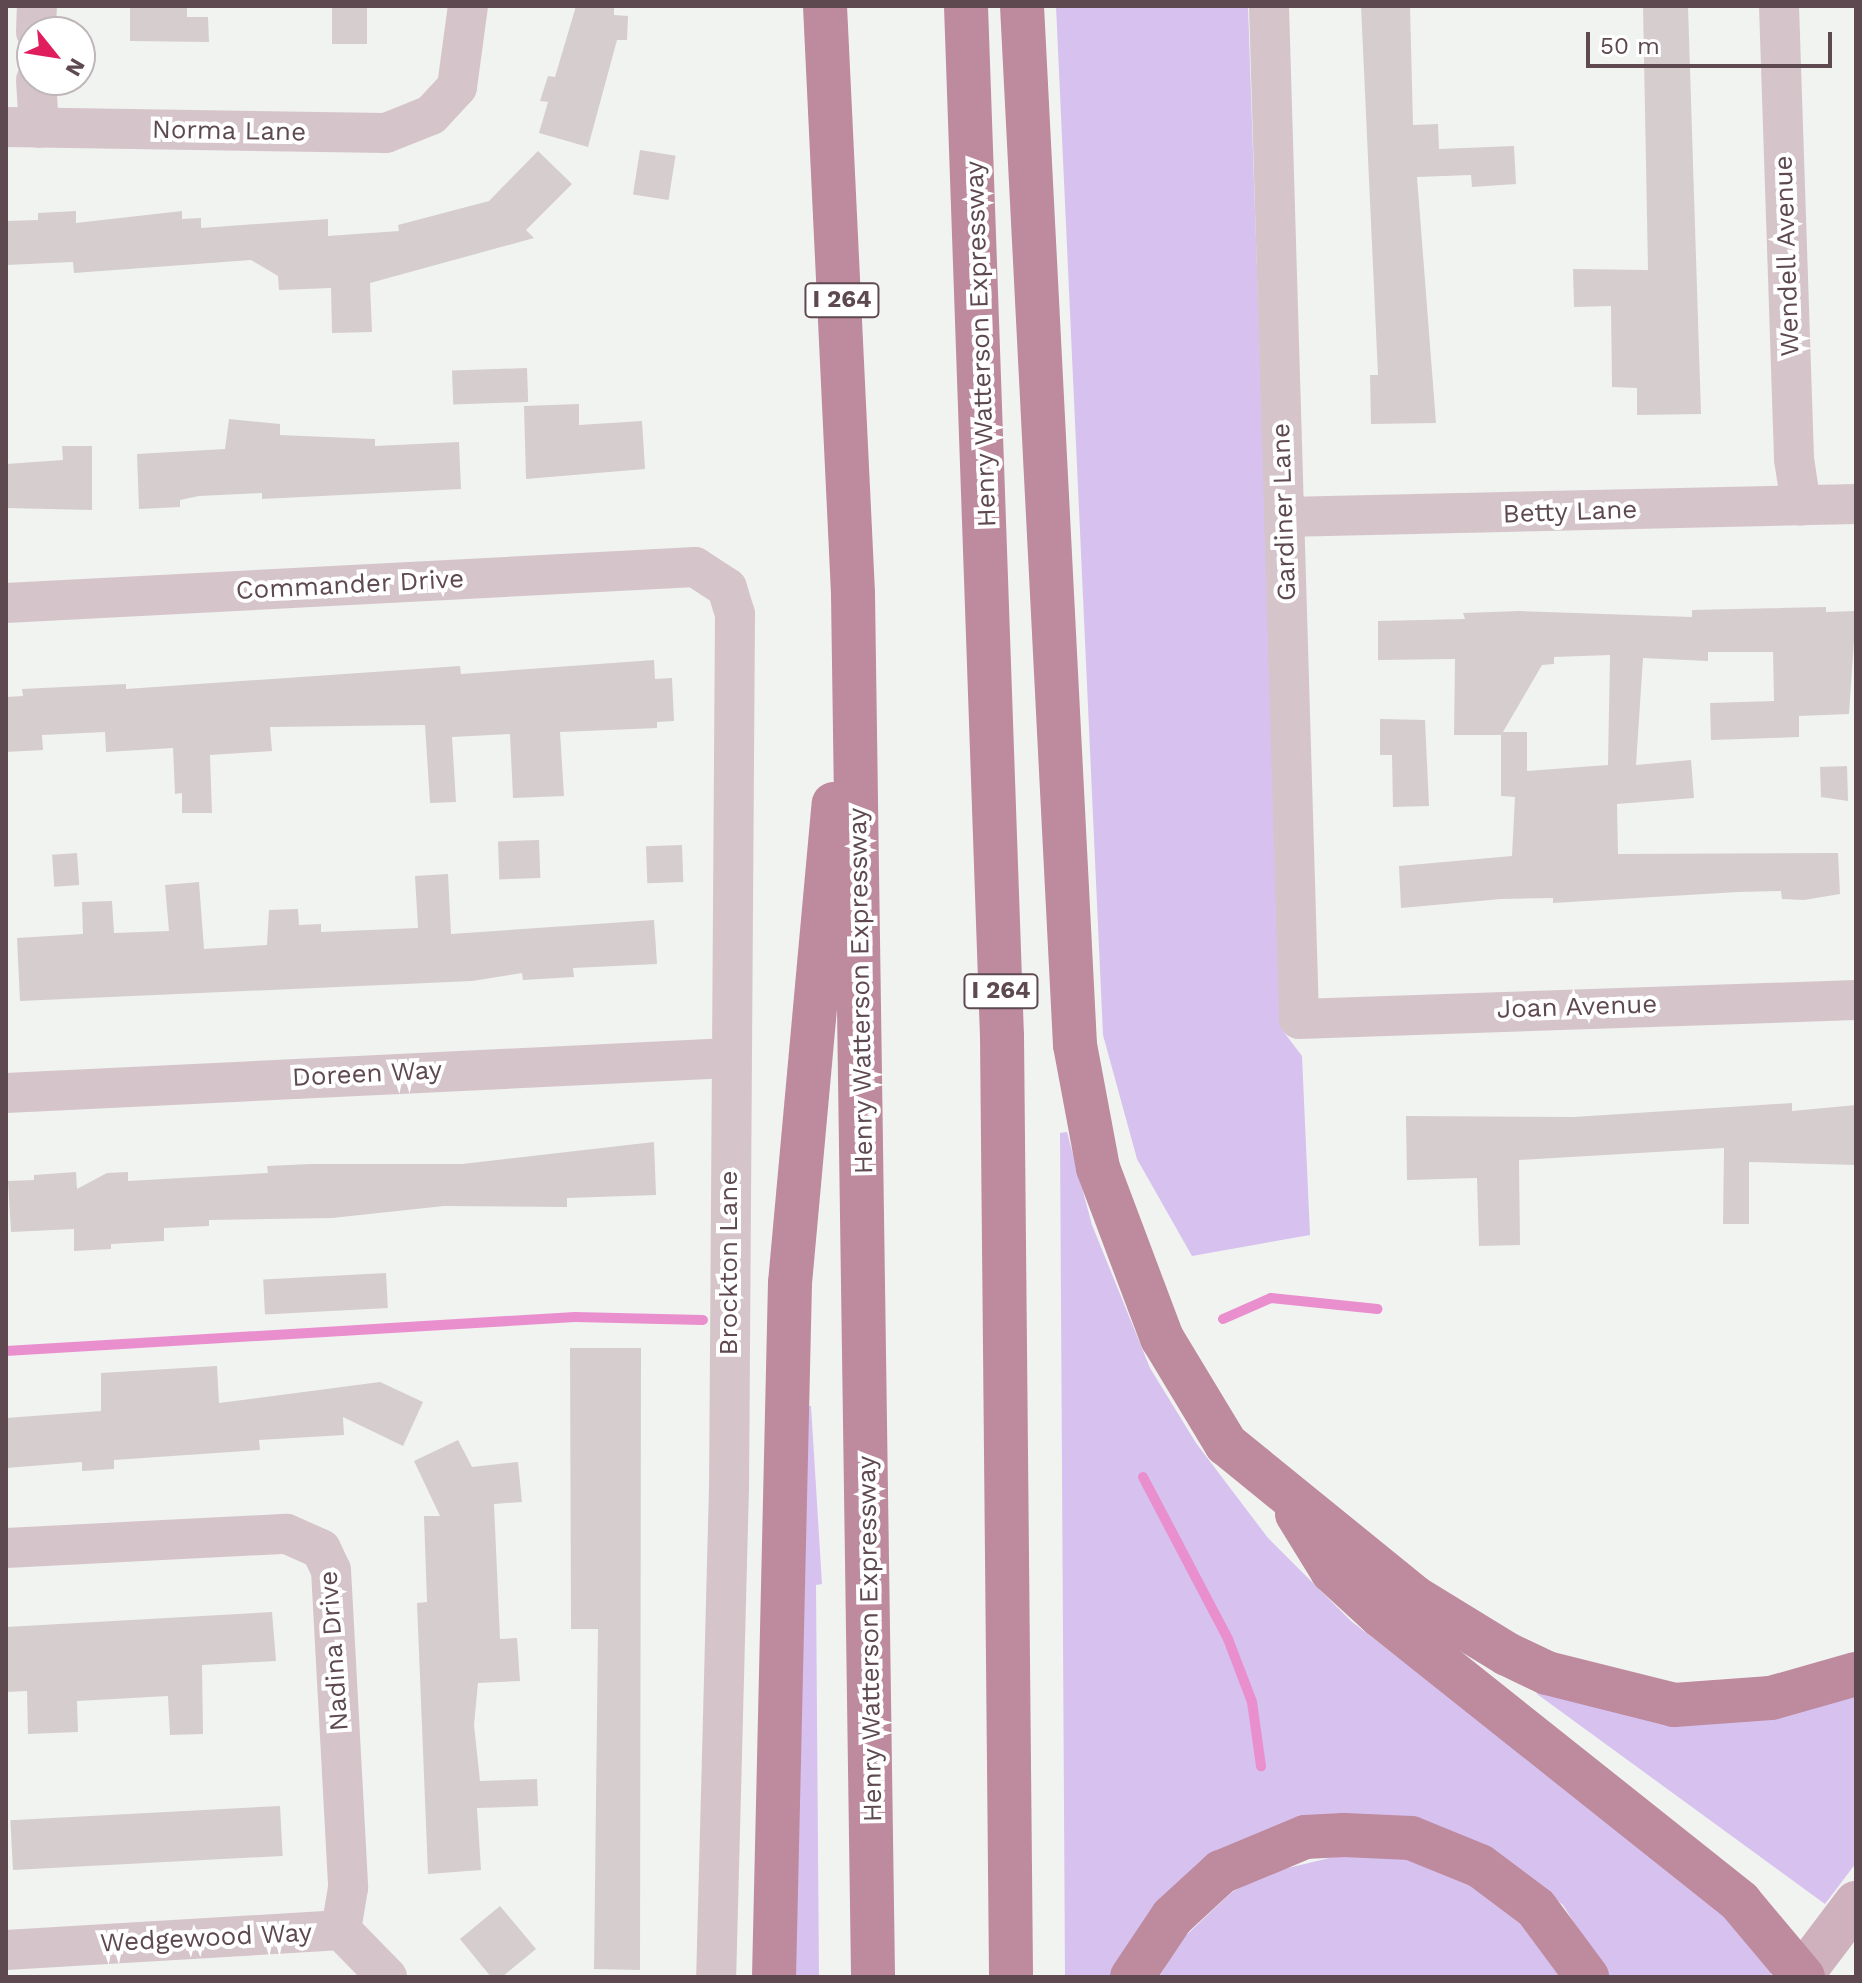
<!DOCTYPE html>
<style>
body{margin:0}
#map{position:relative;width:1862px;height:1983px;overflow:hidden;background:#f1f3f1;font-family:"Work Sans",sans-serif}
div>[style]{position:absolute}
.green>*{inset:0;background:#d7c1ef}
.stream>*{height:10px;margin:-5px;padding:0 5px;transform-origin:5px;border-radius:5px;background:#ea8fce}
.building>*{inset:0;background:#d6cdcf;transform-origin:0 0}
.minor>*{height:40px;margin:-20px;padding:0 20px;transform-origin:20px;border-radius:20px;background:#d5c5cb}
.major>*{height:44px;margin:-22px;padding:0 22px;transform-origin:22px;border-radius:22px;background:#ceb1bd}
.highway>*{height:44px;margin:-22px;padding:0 22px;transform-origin:22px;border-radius:22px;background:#be8a9d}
span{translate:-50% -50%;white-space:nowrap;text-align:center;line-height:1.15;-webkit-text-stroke:8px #fff;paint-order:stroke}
.shield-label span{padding:2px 6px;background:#fff;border:2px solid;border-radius:6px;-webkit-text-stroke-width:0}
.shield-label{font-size:24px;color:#5e4951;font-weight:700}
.street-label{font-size:26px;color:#5e4951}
.frame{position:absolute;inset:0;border:8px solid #5e4951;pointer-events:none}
.north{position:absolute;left:16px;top:16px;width:80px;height:80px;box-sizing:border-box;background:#fff;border:2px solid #bfb6b9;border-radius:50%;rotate:120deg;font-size:22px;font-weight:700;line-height:32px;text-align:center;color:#5e4951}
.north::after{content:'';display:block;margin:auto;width:28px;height:36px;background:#e01e5e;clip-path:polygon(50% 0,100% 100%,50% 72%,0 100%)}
.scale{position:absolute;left:1586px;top:32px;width:246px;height:36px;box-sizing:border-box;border:4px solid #5e4951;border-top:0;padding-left:10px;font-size:24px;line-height:28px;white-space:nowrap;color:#5e4951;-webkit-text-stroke:6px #fff;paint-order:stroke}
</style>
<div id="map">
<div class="green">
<i style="clip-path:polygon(1056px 6px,1248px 6px,1283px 1031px,1302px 1056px,1310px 1235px,1192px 1256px,1137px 1159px,1103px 1035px)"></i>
<i style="clip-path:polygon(1067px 1132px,1092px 1225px,1150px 1368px,1196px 1443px,1268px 1538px,1351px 1621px,1722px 1909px,1778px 1965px,1769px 1977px,1608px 1977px,1563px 1905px,1491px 1848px,1433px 1824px,1311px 1819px,1113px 1977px,1065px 1977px,1060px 1133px)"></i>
<i style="clip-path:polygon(805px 1406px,811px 1406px,822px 1584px,816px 1585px,819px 1977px,794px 1977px)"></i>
<i style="clip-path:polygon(1540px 1689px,1856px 1696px,1856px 1863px,1825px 1904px,1537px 1694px)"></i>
<i style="clip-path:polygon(1346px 1854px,1409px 1859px,1447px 1871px,1515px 1914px,1564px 1977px,1159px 1977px,1181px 1940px,1232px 1892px,1267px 1873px)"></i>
</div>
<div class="stream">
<i style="left:1223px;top:1319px;width:52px;rotate:-23.6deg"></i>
<i style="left:1271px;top:1298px;width:107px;rotate:5.9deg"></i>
<i style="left:6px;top:1351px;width:570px;rotate:-3.42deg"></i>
<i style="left:575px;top:1317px;width:128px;rotate:1.3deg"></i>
<i style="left:1143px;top:1477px;width:183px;rotate:62.3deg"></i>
<i style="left:1228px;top:1639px;width:67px;rotate:69.1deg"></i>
<i style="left:1252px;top:1702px;width:65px;rotate:82deg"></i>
</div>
<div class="building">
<i style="clip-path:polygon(130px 6px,187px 6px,187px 17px,208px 17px,209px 42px,130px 41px)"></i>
<i style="left:332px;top:6px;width:35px;height:38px"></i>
<i style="clip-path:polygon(576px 6px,614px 6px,614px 15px,628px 16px,627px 40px,617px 40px,588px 147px,539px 133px,548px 102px,540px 101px,548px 76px,555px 77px)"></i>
<i style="clip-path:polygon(1361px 6px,1410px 6px,1413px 125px,1438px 124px,1439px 149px,1514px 146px,1516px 184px,1472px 187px,1471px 175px,1417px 177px,1436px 423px,1371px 424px,1370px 375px,1378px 375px)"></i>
<i style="clip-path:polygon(1643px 6px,1688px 6px,1701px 414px,1637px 415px,1637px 388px,1612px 387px,1611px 306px,1574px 307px,1573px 269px,1648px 270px)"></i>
<i style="left:640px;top:150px;width:36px;height:45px;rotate:9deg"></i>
<i style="clip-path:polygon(538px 151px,572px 184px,526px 230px,534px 238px,370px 283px,372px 332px,332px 333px,331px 288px,279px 290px,278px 276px,251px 260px,74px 273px,73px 262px,6px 265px,6px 221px,38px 220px,38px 213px,76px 211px,76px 223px,182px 211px,182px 219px,201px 218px,201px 228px,328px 219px,328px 236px,399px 231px,398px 225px,489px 201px)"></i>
<i style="left:527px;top:368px;width:34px;height:75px;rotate:88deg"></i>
<i style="clip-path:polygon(579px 404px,579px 425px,642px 421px,645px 469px,526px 479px,524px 406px)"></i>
<i style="clip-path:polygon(229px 419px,280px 424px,280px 435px,375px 439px,375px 446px,459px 442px,461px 489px,262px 499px,262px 493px,199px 496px,180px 500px,180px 507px,139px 509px,137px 454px,225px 449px)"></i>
<i style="clip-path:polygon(62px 446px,92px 446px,92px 510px,6px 508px,6px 464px,63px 460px)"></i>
<i style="clip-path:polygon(evenodd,1826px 607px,1826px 612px,1856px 611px,1849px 714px,1799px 716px,1799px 737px,1711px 740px,1710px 703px,1774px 701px,1773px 652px,1708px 652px,1708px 661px,1643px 658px,1636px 765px,1691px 760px,1694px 798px,1617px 804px,1618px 854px,1838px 853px,1840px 894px,1804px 900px,1782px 899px,1781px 891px,1738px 892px,1553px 903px,1553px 898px,1501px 899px,1401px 908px,1399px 866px,1512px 856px,1515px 797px,1501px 796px,1501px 735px,1454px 735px,1455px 659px,1378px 660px,1378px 621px,1465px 619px,1463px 613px,1520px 611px,1692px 617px,1692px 610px,1826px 607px,1610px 655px,1608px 765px,1527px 771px,1527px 732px,1503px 732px,1542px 665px,1554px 664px,1554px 657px,1610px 655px)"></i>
<i style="clip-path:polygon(654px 660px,655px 679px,672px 678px,674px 721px,657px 722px,657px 728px,560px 732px,564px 796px,513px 798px,510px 734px,452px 737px,456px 802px,430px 803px,425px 725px,270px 727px,272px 751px,210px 755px,212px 813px,182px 813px,182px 793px,175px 794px,173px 748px,106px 752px,105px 732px,42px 735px,43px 750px,6px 752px,6px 697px,23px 696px,22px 689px,126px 684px,126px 689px,460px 666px,461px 674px)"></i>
<i style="clip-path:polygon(1380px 719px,1425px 720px,1429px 806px,1393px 807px,1392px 755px,1380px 755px)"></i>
<i style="clip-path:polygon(1847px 766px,1848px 801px,1821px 797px,1820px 767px)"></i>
<i style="left:539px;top:840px;width:38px;height:41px;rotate:88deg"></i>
<i style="left:682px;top:845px;width:37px;height:36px;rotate:88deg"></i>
<i style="left:77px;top:853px;width:32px;height:25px;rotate:86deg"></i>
<i style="clip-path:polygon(448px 874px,451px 934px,654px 920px,657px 964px,573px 968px,574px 977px,523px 980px,522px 973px,472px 981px,20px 1001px,17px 938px,83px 934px,82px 902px,112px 901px,114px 933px,169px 931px,165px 885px,199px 882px,204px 949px,267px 945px,269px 910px,298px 909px,299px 925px,321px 924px,321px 932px,418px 928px,415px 876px)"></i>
<i style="clip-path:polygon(1792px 1103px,1792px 1111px,1856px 1105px,1856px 1165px,1749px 1162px,1749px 1224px,1723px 1224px,1724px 1148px,1519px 1160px,1520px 1245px,1479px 1246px,1477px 1178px,1407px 1180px,1406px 1116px,1574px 1117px)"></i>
<i style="clip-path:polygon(654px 1142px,656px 1195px,567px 1198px,567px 1207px,444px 1206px,332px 1218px,209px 1220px,209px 1226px,164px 1228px,164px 1241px,111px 1244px,111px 1249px,74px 1251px,74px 1229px,11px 1232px,8px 1181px,34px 1180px,34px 1175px,76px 1172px,77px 1189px,107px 1173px,128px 1172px,128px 1181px,268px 1173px,267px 1166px,311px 1164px,462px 1164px)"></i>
<i style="left:386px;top:1273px;width:35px;height:123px;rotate:87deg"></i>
<i style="clip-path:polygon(570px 1348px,641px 1348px,640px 1970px,594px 1969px,598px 1629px,571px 1629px)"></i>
<i style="clip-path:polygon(217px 1366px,219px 1403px,380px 1382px,423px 1402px,403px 1446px,343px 1417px,344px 1435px,259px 1440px,260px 1450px,114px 1460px,114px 1469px,82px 1471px,82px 1462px,6px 1468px,6px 1418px,101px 1411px,101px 1373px)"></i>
<i style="clip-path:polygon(458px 1440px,472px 1467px,518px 1462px,522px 1502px,494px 1504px,500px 1639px,517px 1638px,520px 1681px,478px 1683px,474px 1725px,480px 1781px,537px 1779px,538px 1806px,477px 1808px,481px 1870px,428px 1874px,417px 1603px,427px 1602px,424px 1516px,440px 1516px,414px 1461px)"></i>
<i style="clip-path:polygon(272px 1612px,276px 1661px,202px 1665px,203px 1734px,170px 1735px,168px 1696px,77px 1701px,78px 1732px,28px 1734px,27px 1691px,6px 1692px,6px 1627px)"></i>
<i style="left:280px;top:1806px;width:50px;height:270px;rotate:87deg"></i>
<i style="clip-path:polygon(500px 1906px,536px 1949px,502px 1977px,491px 1977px,460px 1939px)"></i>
</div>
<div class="minor">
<i style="left:1269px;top:6px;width:1013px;rotate:88.3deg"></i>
<i style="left:1299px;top:1019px;width:557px;rotate:-1.95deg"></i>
<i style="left:1779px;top:6px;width:453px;rotate:88.1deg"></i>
<i style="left:1794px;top:459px;width:47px;rotate:81.3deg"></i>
<i style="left:36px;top:32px;width:26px;rotate:-88deg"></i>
<i style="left:36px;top:80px;width:48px;rotate:86.4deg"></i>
<i style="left:6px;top:127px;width:380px;rotate:0.9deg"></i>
<i style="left:386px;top:133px;width:48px;rotate:-21.8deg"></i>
<i style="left:431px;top:115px;width:38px;rotate:-47deg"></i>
<i style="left:457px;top:87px;width:82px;rotate:-82.3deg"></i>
<i style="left:1284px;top:517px;width:572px;rotate:-1.3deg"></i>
<i style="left:6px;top:603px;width:690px;rotate:-2.99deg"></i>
<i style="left:695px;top:567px;width:38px;rotate:33deg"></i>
<i style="left:727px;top:588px;width:27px;rotate:73deg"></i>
<i style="left:735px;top:614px;width:873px;rotate:90.39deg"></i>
<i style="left:729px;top:1487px;width:490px;rotate:91.5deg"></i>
<i style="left:6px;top:1093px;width:724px;rotate:-2.77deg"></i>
<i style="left:6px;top:1548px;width:281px;rotate:-2.9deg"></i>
<i style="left:287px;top:1534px;width:37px;rotate:24deg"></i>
<i style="left:321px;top:1549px;width:23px;rotate:65deg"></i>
<i style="left:331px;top:1570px;width:318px;rotate:86.9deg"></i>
<i style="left:348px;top:1888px;width:43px;rotate:99.5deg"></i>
<i style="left:341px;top:1930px;width:66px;rotate:45.6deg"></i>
<i style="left:6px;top:1950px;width:336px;rotate:-3.4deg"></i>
</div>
<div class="major">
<i style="left:1800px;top:1977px;width:93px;rotate:-52.9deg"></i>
</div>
<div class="highway">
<i style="left:825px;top:6px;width:589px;rotate:87.27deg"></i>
<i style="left:853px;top:594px;width:1383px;rotate:89.17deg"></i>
<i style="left:966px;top:6px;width:1031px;rotate:88deg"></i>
<i style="left:1002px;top:1036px;width:941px;rotate:89.45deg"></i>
<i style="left:1022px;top:6px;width:1040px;rotate:87.08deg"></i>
<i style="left:1075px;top:1045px;width:125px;rotate:79.4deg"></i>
<i style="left:1098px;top:1168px;width:182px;rotate:69.4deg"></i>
<i style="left:1162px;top:1338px;width:124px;rotate:58.9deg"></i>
<i style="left:1226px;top:1444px;width:242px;rotate:39.1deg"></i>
<i style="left:1414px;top:1597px;width:109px;rotate:31.5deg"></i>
<i style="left:1507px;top:1654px;width:44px;rotate:25.4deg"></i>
<i style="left:1547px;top:1673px;width:131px;rotate:14.1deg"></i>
<i style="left:1674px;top:1705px;width:97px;rotate:-4.1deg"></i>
<i style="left:1771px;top:1698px;width:88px;rotate:-15.8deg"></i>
<i style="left:1297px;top:1514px;width:67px;rotate:58.4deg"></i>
<i style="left:1332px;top:1571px;width:67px;rotate:42.6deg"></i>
<i style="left:1381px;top:1616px;width:459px;rotate:38.5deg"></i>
<i style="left:1740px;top:1902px;width:98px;rotate:50deg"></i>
<i style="left:774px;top:1977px;width:694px;rotate:-88.68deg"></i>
<i style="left:790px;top:1283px;width:481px;rotate:-84.8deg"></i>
<i style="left:1132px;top:1977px;width:72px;rotate:-56.3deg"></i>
<i style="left:1172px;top:1917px;width:67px;rotate:-42.6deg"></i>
<i style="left:1221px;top:1872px;width:91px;rotate:-22.6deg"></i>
<i style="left:1305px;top:1837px;width:39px;rotate:-3deg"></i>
<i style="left:1344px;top:1835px;width:67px;rotate:2.6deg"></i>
<i style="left:1411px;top:1838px;width:74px;rotate:22.1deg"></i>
<i style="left:1480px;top:1866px;width:70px;rotate:36.9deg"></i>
<i style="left:1536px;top:1908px;width:86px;rotate:53.5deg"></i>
</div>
<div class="shield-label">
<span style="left:842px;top:300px">I 264</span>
<span style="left:1001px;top:991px">I 264</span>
</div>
<div class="street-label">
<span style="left:229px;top:131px;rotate:1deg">Norma Lane</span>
<span style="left:1787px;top:256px;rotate:-92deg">Wendell Avenue</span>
<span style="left:981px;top:344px;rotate:-92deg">Henry Watterson Expressway</span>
<span style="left:1284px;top:512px;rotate:-92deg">Gardiner Lane</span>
<span style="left:1570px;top:512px;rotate:-2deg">Betty Lane</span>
<span style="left:350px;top:585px;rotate:-3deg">Commander Drive</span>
<span style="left:861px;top:991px;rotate:-91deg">Henry Watterson Expressway</span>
<span style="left:1577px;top:1007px;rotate:-2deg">Joan Avenue</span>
<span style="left:367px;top:1074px;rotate:-3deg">Doreen Way</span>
<span style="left:729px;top:1263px;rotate:-90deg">Brockton Lane</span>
<span style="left:870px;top:1639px;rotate:-91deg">Henry Watterson Expressway</span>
<span style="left:334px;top:1651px;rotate:-94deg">Nadina Drive</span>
<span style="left:206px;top:1938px;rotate:-3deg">Wedgewood Way</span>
</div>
<div class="frame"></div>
<div class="north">N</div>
<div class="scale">50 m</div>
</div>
